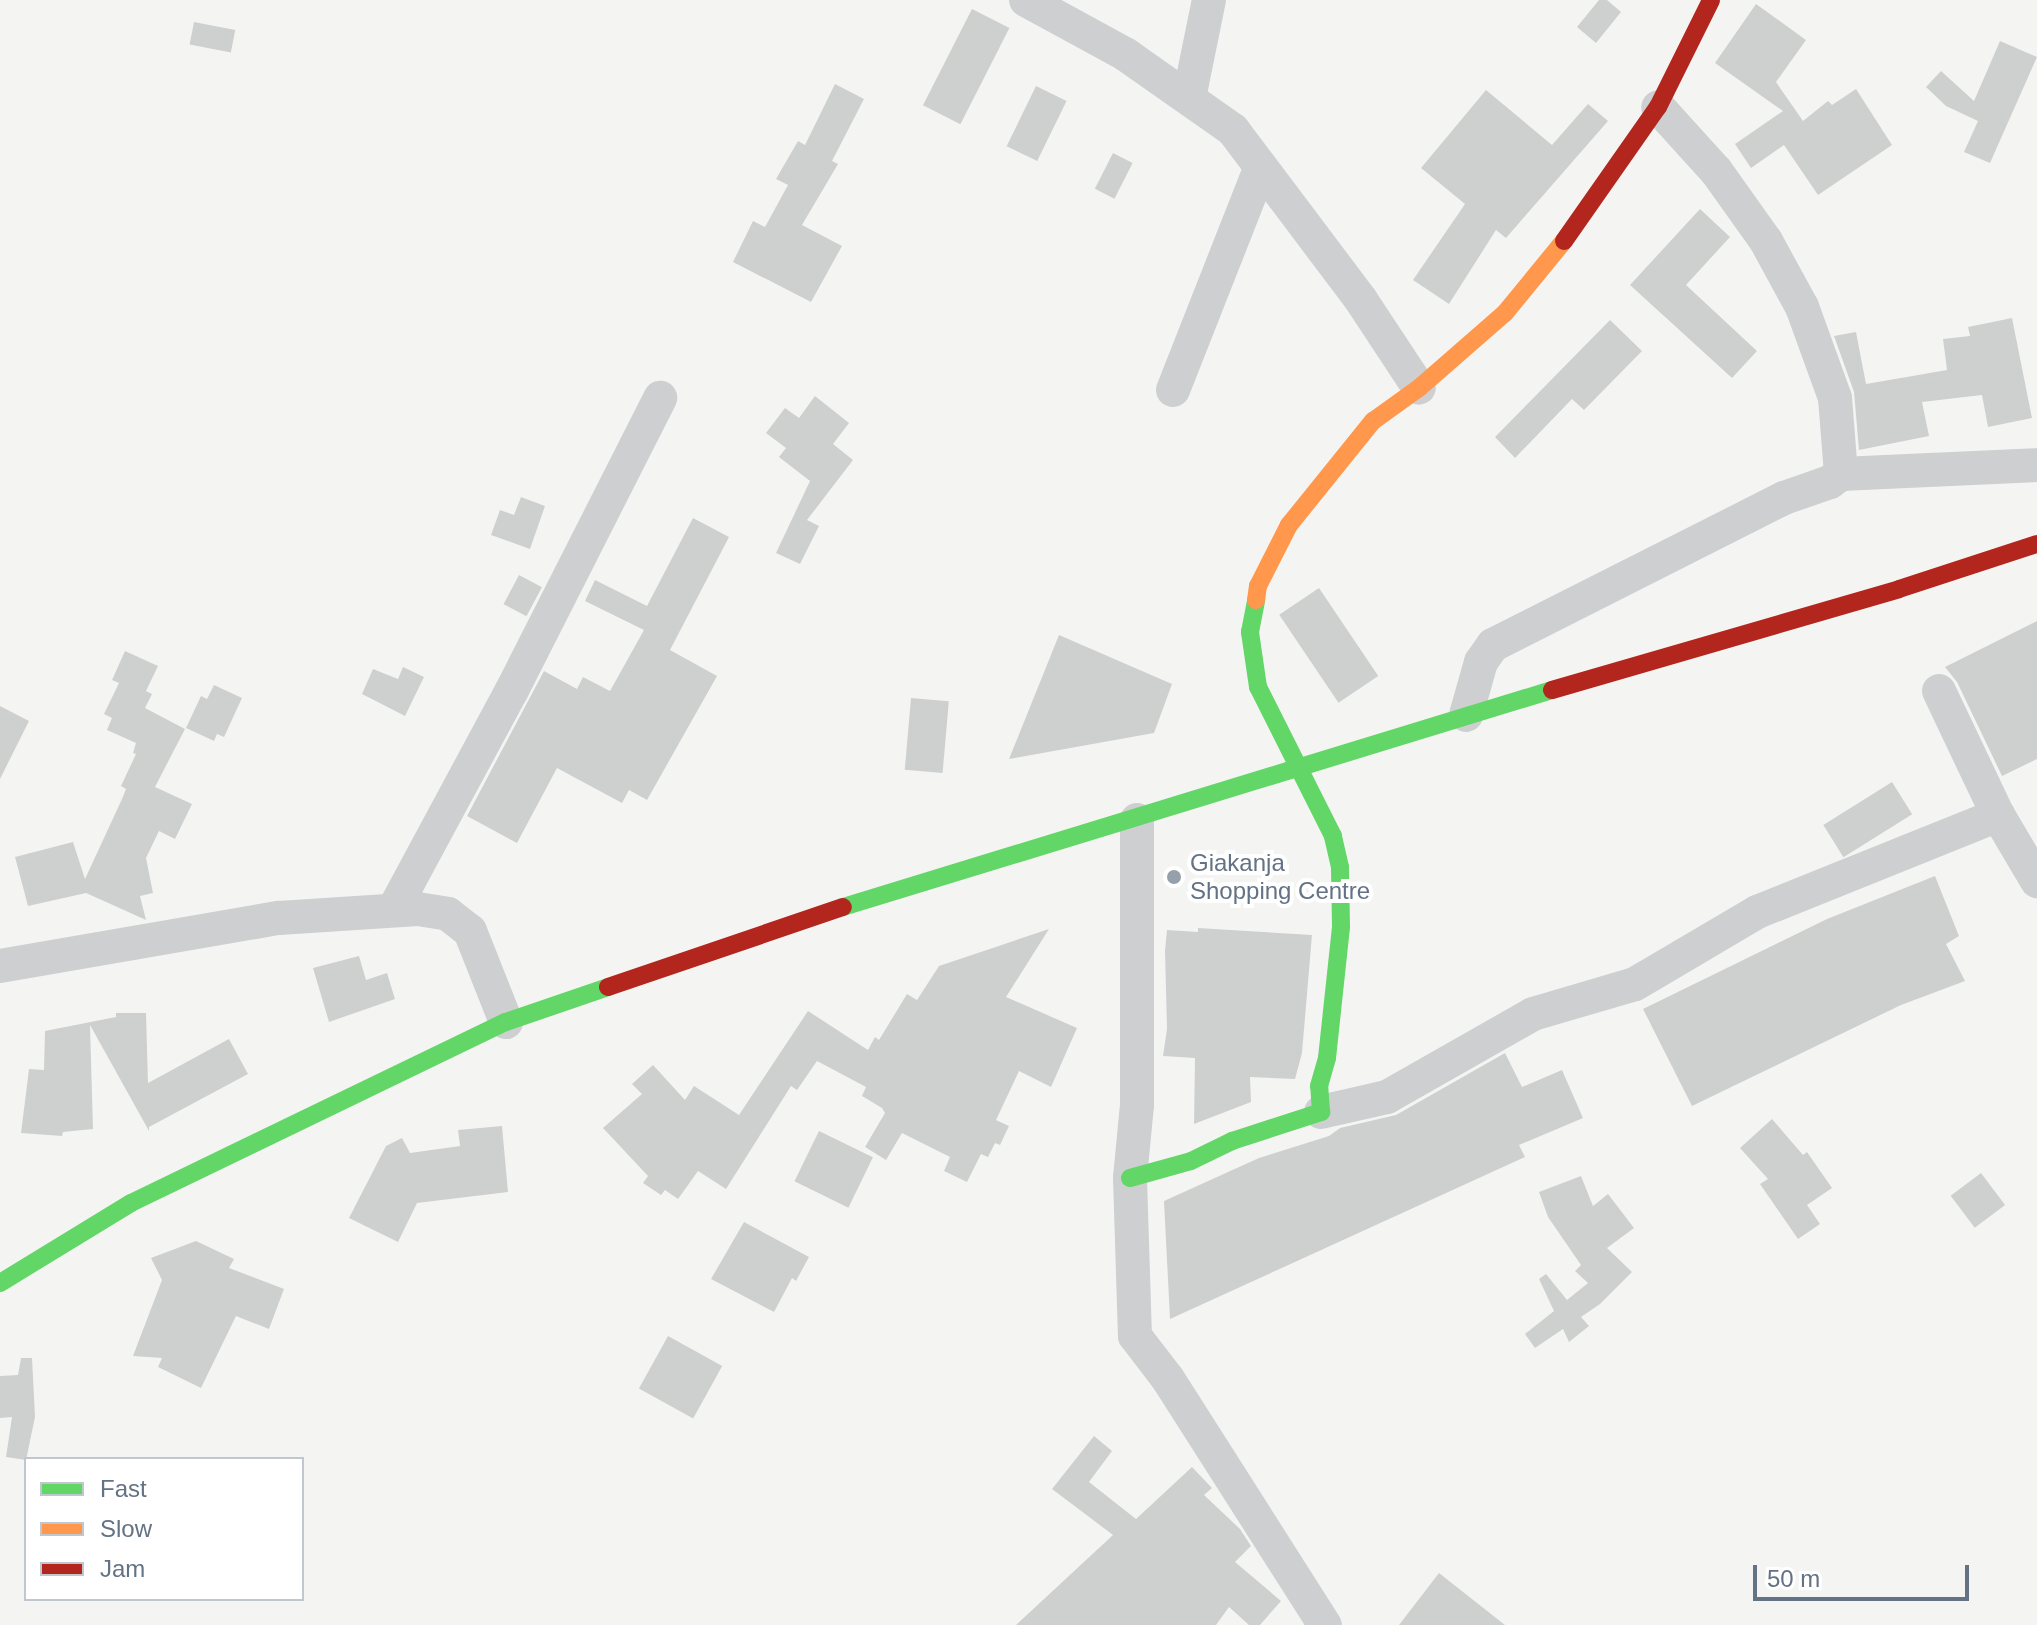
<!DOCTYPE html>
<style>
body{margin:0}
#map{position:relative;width:2037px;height:1625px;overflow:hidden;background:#f4f5f3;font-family:Helvetica,sans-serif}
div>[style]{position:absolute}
.building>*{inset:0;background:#ced0d0;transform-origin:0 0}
.street>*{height:34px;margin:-17px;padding:0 17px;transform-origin:17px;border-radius:17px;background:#cecfd0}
.fast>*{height:18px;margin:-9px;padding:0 9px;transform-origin:9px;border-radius:9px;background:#63d668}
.slow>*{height:18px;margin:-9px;padding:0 9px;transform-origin:9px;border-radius:9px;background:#ff974d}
.jam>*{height:18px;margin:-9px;padding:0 9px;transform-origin:9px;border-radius:9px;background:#b3261e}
.dots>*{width:22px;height:22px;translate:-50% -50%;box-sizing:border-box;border:4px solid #fff;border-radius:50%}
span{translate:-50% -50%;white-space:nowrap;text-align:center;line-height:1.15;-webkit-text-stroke:8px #fff;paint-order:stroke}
.poi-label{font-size:24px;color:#637284}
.left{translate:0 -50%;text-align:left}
.legend{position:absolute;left:24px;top:1457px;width:280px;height:144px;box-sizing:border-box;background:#fff;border:2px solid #c1c7ce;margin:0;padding:10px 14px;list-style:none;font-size:24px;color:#637284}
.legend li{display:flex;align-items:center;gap:16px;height:40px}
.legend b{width:40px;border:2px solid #c1c7ce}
.scale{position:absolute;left:1753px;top:1565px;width:216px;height:36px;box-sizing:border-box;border:4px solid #637284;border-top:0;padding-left:10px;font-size:24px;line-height:28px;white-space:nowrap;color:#637284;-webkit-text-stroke:6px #fff;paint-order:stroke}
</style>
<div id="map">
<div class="building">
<i style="clip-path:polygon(1599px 0,1607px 0,1621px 12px,1596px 43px,1577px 27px)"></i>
<i style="clip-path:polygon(1756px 4px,1806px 40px,1776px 82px,1803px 121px,1828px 101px,1832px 105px,1856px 89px,1892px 145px,1818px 195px,1784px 145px,1751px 168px,1735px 144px,1783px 111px,1715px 63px)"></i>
<i style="left:972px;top:9px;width:42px;height:108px;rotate:27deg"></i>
<i style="left:194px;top:22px;width:42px;height:23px;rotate:11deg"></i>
<i style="clip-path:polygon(2000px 41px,2037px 57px,1990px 163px,1964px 152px,1978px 121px,1946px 106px,1926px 87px,1941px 71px,1974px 101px)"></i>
<i style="clip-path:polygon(835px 84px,864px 99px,832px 161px,838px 164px,802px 225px,842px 246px,811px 302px,733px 262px,753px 221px,765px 227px,788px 185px,776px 179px,798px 141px,805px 145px)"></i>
<i style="left:1036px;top:86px;width:34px;height:67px;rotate:26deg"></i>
<i style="clip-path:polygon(1486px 90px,1552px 145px,1588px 104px,1608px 121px,1506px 238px,1496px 230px,1449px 304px,1413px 280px,1465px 204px,1421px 168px)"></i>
<i style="left:1113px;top:153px;width:22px;height:40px;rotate:27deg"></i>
<i style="clip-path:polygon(1700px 209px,1730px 237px,1686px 285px,1757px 351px,1732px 378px,1630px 285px)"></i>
<i style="clip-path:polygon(2012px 318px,2032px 418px,1988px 427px,1982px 395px,1922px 402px,1929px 436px,1859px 450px,1854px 392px,1834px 336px,1856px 332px,1866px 384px,1947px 370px,1943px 339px,1970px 336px,1968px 327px)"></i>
<i style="clip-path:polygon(1610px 320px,1642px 351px,1584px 410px,1572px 399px,1515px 458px,1495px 437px)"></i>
<i style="clip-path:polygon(815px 396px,849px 423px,833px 444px,853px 460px,807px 520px,819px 526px,800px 564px,776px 553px,810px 481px,779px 457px,786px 448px,766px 433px,785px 408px,799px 418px)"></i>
<i style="clip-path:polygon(521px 497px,545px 506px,530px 549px,491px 535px,500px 510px,514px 515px)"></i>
<i style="clip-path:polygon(693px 518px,729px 537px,670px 650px,717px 676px,647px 800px,629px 790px,622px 803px,557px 768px,517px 843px,467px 816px,544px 671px,577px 689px,583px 677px,610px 691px,644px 630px,585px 601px,595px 580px,647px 606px)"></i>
<i style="left:519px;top:575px;width:26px;height:33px;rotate:28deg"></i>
<i style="left:1319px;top:588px;width:106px;height:48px;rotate:56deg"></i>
<i style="clip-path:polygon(2037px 621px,2037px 759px,2002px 776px,1957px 682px,1945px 667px)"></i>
<i style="clip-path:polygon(1059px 635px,1172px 684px,1154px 733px,1009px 759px)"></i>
<i style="clip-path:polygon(125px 651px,158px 666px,146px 691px,152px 694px,145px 708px,185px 729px,155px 787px,192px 804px,175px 839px,159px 831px,146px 858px,153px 893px,140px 896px,146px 920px,86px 893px,28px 906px,15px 857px,73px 842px,85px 879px,122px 799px,126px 789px,121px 786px,136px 754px,133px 753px,136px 743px,107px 730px,112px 718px,104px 714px,119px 683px,112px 680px)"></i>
<i style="clip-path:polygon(403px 667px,424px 677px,405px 716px,362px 694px,373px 669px,398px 679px)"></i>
<i style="clip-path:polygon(214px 685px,242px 698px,224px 737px,217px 734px,214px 741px,186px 728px,201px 696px,207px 699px)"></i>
<i style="left:911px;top:698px;width:38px;height:72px;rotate:5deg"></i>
<i style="clip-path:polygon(0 706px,29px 721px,0 779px)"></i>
<i style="left:1892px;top:782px;width:38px;height:81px;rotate:58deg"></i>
<i style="clip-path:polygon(1935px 876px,1959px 936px,1946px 944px,1965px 981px,1901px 1005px,1692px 1106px,1643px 1009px,1827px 919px)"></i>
<i style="clip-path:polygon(1198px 928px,1312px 935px,1302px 1053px,1295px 1079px,1250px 1077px,1251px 1102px,1194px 1124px,1195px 1058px,1163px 1056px,1167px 1029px,1165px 951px,1167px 930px,1198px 932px)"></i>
<i style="clip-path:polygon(1049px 929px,1006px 997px,1077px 1028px,1051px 1087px,1019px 1071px,996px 1120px,1009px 1126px,1000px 1145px,995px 1143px,988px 1157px,981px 1154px,967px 1182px,944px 1171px,950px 1157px,902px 1133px,886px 1160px,865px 1147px,885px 1113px,882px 1108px,862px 1096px,866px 1087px,817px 1061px,797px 1090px,791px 1086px,726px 1189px,698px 1171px,678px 1199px,665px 1190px,661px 1195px,643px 1183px,648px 1176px,603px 1128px,642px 1094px,632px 1084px,653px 1065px,685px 1100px,694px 1086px,739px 1115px,808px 1011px,868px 1050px,875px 1037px,879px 1040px,907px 994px,917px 1000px,939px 966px)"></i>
<i style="clip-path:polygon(359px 956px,366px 980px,387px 973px,395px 999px,329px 1022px,313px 968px)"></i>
<i style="clip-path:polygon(116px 1013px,146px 1013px,148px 1083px,229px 1039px,248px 1074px,149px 1127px,149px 1131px,90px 1025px,93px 1129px,63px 1132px,62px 1136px,21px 1133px,29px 1069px,44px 1070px,45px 1031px,116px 1017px)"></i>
<i style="clip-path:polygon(1505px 1053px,1522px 1087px,1562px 1070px,1583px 1118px,1519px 1145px,1525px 1157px,1170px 1319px,1164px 1201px,1259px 1158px,1329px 1136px,1340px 1128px,1396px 1115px)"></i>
<i style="clip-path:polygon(1772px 1119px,1803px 1155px,1807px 1152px,1832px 1188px,1807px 1205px,1820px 1224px,1798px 1239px,1760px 1184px,1768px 1179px,1740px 1148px)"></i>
<i style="clip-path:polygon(502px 1126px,508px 1192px,417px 1203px,398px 1242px,349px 1218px,386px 1146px,402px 1138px,410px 1153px,460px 1146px,458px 1130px)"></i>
<i style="left:819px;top:1131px;width:60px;height:56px;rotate:26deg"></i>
<i style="left:1981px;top:1173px;width:40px;height:38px;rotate:53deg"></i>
<i style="clip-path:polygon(1581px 1176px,1593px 1206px,1608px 1194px,1634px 1228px,1607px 1248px,1632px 1272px,1600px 1304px,1581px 1317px,1589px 1326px,1569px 1342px,1563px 1329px,1535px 1348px,1525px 1334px,1554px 1311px,1539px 1279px,1546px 1274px,1567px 1300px,1588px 1283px,1575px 1271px,1581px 1265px,1548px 1217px,1539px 1192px)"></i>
<i style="clip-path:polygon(744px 1222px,809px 1257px,796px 1281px,792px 1278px,774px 1312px,711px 1279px)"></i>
<i style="clip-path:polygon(196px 1241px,234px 1259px,229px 1268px,284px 1289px,269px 1329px,236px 1316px,201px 1388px,158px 1367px,162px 1358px,133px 1356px,162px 1280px,151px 1258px)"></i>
<i style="left:668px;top:1336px;width:62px;height:60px;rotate:29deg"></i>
<i style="clip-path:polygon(21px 1358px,32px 1358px,35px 1417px,26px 1460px,6px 1457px,12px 1417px,0 1418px,0 1376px,18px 1375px)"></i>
<i style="clip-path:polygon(1094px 1436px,1112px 1451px,1089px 1482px,1136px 1519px,1192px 1467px,1212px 1488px,1204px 1495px,1240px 1529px,1251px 1546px,1235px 1562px,1281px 1601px,1260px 1625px,1249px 1625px,1229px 1607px,1216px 1625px,1016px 1625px,1113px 1535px,1052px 1489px)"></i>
<i style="clip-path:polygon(1439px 1573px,1505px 1625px,1399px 1625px)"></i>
</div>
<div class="street">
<i style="left:1026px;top:0;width:113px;rotate:28.6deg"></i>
<i style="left:1125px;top:54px;width:132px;rotate:35.1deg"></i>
<i style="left:1233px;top:130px;width:213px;rotate:53deg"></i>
<i style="left:1361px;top:300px;width:105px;rotate:56.6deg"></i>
<i style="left:1189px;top:98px;width:100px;rotate:-78.5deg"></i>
<i style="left:1173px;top:390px;width:238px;rotate:-68.5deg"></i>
<i style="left:1841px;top:474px;width:196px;rotate:-2.6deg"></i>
<i style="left:1939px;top:691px;width:137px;rotate:64.6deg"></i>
<i style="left:1466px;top:715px;width:55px;rotate:-74.2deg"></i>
<i style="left:1481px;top:662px;width:21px;rotate:-55deg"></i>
<i style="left:1493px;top:645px;width:326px;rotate:-26.8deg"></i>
<i style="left:1784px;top:498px;width:49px;rotate:-19.2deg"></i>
<i style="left:1830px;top:482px;width:14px;rotate:-36deg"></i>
<i style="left:1841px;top:474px;width:76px;rotate:-94.5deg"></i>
<i style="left:1835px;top:398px;width:97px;rotate:-109.9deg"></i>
<i style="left:1802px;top:307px;width:75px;rotate:-118.6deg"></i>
<i style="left:1766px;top:241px;width:86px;rotate:-125.5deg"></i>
<i style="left:1716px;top:171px;width:86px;rotate:-132.2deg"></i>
<i style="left:1137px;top:820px;width:285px;rotate:90deg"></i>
<i style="left:1137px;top:1105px;width:73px;rotate:95.5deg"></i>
<i style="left:1130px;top:1178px;width:158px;rotate:88.2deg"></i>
<i style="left:1135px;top:1336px;width:54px;rotate:52.5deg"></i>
<i style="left:1168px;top:1379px;width:292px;rotate:57.5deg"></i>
<i style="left:394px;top:909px;width:247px;rotate:-61.7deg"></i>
<i style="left:511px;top:692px;width:330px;rotate:-63.1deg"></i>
<i style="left:0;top:966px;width:283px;rotate:-9.8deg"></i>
<i style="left:279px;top:918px;width:139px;rotate:-3.7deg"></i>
<i style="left:418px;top:909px;width:30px;rotate:9deg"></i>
<i style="left:448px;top:914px;width:28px;rotate:38deg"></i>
<i style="left:470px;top:931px;width:98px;rotate:68.4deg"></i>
<i style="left:1321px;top:1112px;width:68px;rotate:-12.8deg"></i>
<i style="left:1387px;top:1097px;width:168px;rotate:-29.6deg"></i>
<i style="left:1533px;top:1014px;width:106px;rotate:-16.4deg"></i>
<i style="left:1635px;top:984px;width:142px;rotate:-30.5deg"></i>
<i style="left:1757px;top:912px;width:260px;rotate:-21.9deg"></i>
<i style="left:1998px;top:815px;width:77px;rotate:59.4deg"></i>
</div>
<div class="fast">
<i style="left:843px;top:907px;width:741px;rotate:-17.02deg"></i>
<i style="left:1130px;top:1178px;width:63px;rotate:-15.6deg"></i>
<i style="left:1191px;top:1161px;width:46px;rotate:-26deg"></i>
<i style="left:1232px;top:1141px;width:94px;rotate:-18deg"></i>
<i style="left:1321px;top:1112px;width:26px;rotate:-94deg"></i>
<i style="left:1319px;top:1086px;width:29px;rotate:-74deg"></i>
<i style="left:1327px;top:1058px;width:132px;rotate:-83.9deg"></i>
<i style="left:1341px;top:927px;width:60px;rotate:-91deg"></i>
<i style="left:1340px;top:867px;width:32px;rotate:-103deg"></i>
<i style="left:1333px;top:836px;width:167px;rotate:-116.7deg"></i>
<i style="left:1258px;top:687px;width:56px;rotate:-98.3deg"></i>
<i style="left:1250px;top:632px;width:33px;rotate:-79deg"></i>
<i style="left:0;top:1283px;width:153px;rotate:-31.4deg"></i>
<i style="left:131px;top:1203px;width:416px;rotate:-25.8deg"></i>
<i style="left:506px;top:1022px;width:108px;rotate:-18.9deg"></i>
</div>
<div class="slow">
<i style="left:1256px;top:600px;width:14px;rotate:-82deg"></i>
<i style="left:1258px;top:586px;width:68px;rotate:-63.1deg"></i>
<i style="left:1289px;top:525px;width:134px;rotate:-51.1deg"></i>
<i style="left:1373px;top:421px;width:57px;rotate:-35.7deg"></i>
<i style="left:1419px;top:388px;width:114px;rotate:-41.1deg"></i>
<i style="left:1505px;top:313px;width:93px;rotate:-50.7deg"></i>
</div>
<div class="jam">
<i style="left:1564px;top:241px;width:164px;rotate:-55deg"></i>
<i style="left:1658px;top:107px;width:119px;rotate:-63.6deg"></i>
<i style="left:1552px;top:690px;width:361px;rotate:-16.2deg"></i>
<i style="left:1899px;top:589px;width:145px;rotate:-18.1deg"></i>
<i style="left:608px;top:987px;width:248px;rotate:-18.8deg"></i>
</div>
<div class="dots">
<i style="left:1174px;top:877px;background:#96a0ab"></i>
</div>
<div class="poi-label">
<span class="left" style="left:1190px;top:877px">Giakanja<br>Shopping Centre</span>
</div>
<ul class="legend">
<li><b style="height:10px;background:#63d668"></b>Fast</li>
<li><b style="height:10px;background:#ff974d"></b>Slow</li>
<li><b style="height:10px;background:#b3261e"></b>Jam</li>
</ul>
<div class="scale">50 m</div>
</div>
